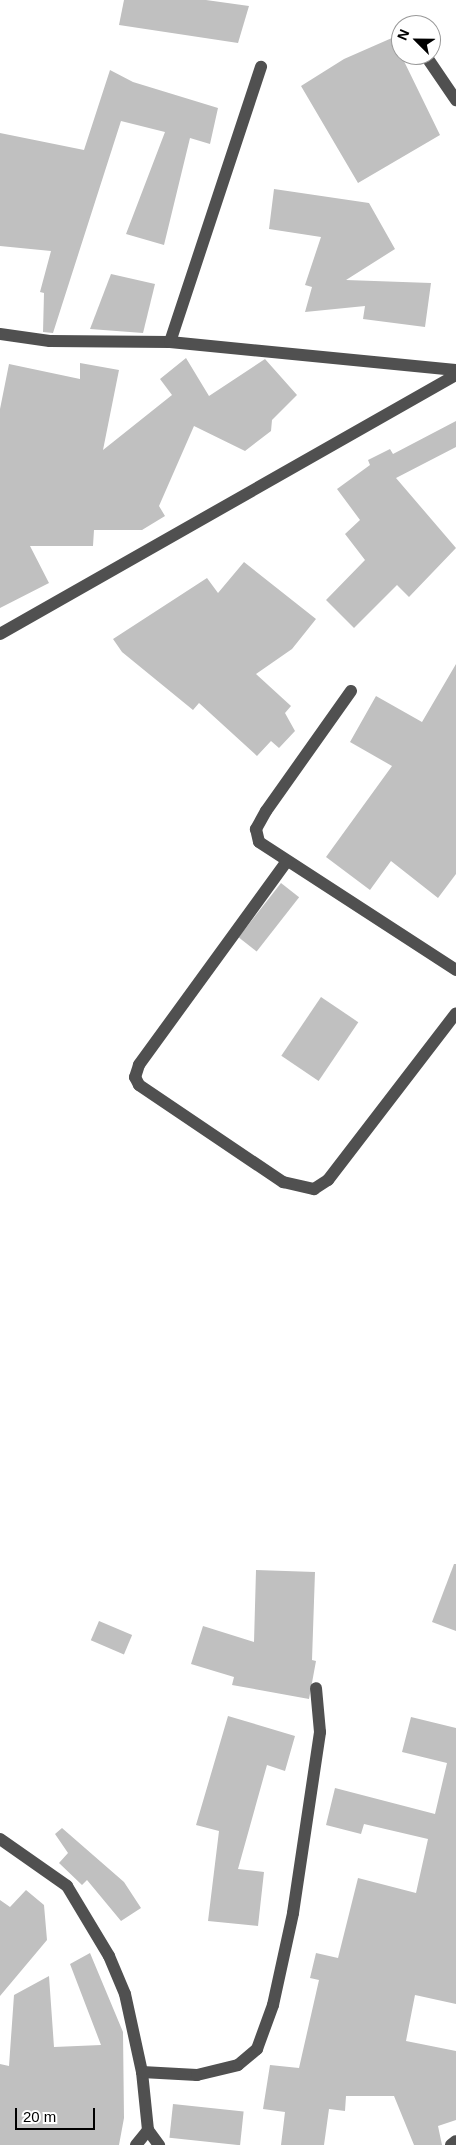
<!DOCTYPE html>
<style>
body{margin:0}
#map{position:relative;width:456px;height:2145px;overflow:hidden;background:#fff;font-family:Helvetica,sans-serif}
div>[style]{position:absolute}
.building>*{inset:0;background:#c0c0c0;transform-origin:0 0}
.minor>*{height:12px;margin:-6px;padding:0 6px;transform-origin:6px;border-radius:6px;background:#505050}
span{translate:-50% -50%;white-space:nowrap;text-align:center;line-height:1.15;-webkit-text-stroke:4px #fff;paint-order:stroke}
.north{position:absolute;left:391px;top:15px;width:50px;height:50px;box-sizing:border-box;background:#fff;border:1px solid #999;border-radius:50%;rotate:293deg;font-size:14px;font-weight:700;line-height:20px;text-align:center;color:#000}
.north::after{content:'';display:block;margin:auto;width:18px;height:22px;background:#000;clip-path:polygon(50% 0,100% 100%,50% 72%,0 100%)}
.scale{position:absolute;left:15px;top:2108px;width:80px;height:22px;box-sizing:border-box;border:2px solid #000;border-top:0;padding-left:6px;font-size:15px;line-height:18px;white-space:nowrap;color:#000;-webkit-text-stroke:4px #fff;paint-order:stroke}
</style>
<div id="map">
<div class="building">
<i style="clip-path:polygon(124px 0,206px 0,249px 6px,238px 43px,119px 25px)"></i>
<i style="clip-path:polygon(401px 34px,401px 55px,440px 135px,358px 183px,301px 86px,344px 59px)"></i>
<i style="clip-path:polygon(110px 70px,133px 82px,218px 108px,210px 144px,190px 138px,164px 245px,126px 234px,165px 132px,121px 121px,53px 333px,43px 332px,44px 293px,40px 292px,51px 251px,0 246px,0 133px,84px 150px)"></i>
<i style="clip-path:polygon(274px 189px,369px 203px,395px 249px,346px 280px,431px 283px,425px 327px,363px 319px,365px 306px,305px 312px,312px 287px,305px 285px,321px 237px,269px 229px)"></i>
<i style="clip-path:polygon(111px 274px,155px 284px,143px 333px,90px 329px)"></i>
<i style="clip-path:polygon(186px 358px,209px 396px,265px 359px,297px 395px,272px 420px,271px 431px,245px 451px,194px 426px,159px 506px,165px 516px,142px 530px,94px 530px,93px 546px,30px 546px,49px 583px,0 608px,0 409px,9px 364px,80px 379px,80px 363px,119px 370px,103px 450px,172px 395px,160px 379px)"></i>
<i style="clip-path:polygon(456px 421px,456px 447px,396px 478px,456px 548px,409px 597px,397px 585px,354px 628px,326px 600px,365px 560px,345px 534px,360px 520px,337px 489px,370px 465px,368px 460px,390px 449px,393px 454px)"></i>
<i style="clip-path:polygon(244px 562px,316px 619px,292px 649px,256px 674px,291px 706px,285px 713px,295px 731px,279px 748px,271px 741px,257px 756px,199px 703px,193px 710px,122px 652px,113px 639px,207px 578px,218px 593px)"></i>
<i style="clip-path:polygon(456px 664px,456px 874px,438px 898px,391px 861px,370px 890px,326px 857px,392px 766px,350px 742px,376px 696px,422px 722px)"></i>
<i style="left:281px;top:883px;width:23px;height:69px;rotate:38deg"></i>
<i style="left:321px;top:997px;width:45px;height:71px;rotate:34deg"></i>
<i style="clip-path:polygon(454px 1564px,456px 1564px,456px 1631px,432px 1622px)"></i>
<i style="clip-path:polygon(256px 1570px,315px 1572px,312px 1660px,316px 1661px,309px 1699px,232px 1685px,234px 1677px,191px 1664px,203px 1626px,254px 1642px)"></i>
<i style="left:99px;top:1621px;width:36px;height:21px;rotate:23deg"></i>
<i style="clip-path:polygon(228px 1716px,295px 1736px,285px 1771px,267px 1765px,238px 1869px,264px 1872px,258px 1926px,208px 1921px,219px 1831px,196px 1825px)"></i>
<i style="clip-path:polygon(411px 1717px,456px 1728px,456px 2004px,415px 1995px,406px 2041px,456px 2051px,456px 2120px,438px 2126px,442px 2145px,414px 2145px,394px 2096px,346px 2096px,345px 2111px,329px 2109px,324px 2145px,281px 2145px,285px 2112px,263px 2109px,270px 2065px,299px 2068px,319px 1980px,310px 1978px,316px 1953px,338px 1958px,358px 1878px,416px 1893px,428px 1839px,364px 1824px,361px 1834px,326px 1825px,335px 1788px,435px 1814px,447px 1763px,402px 1752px)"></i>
<i style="clip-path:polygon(62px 1828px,124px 1882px,141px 1908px,121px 1921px,87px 1880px,82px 1885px,59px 1863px,68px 1853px,55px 1834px)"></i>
<i style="clip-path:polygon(26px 1890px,44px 1905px,47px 1940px,0 1996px,0 1900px,10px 1907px)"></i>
<i style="clip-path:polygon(90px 1953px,123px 2032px,124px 2118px,119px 2145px,0 2145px,0 2064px,9px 2066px,14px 1995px,49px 1976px,54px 2047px,101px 2045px,70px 1964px)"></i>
<i style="left:173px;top:2104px;width:71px;height:34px;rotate:6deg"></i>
</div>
<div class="minor">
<i style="left:428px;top:59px;width:50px;rotate:55.7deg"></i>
<i style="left:0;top:334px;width:50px;rotate:8deg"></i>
<i style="left:50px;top:341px;width:120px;rotate:0.5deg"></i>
<i style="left:170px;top:342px;width:287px;rotate:5.6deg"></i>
<i style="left:170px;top:342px;width:290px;rotate:-71.7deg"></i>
<i style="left:0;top:634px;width:524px;rotate:-29.6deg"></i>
<i style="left:351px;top:691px;width:147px;rotate:125.3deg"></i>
<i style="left:266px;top:811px;width:21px;rotate:119deg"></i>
<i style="left:256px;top:829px;width:13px;rotate:77deg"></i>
<i style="left:259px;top:842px;width:235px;rotate:33deg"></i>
<i style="left:287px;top:861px;width:252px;rotate:126deg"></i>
<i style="left:139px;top:1065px;width:13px;rotate:108deg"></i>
<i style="left:135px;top:1077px;width:9px;rotate:63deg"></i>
<i style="left:139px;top:1085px;width:174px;rotate:34deg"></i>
<i style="left:283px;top:1182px;width:32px;rotate:13deg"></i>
<i style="left:314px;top:1189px;width:17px;rotate:-33deg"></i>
<i style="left:328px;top:1180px;width:210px;rotate:-52.5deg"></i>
<i style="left:0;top:1839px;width:82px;rotate:35deg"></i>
<i style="left:67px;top:1886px;width:82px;rotate:59deg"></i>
<i style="left:109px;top:1956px;width:41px;rotate:67.2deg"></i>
<i style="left:125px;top:1994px;width:80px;rotate:77.7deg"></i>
<i style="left:142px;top:2072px;width:58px;rotate:84.1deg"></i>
<i style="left:148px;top:2130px;width:19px;rotate:54deg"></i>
<i style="left:142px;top:2072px;width:55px;rotate:3.1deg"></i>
<i style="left:197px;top:2075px;width:42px;rotate:-13.7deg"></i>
<i style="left:238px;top:2065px;width:25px;rotate:-40deg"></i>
<i style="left:257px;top:2049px;width:47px;rotate:-70deg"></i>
<i style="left:273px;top:2005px;width:94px;rotate:-77.7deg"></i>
<i style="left:293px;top:1913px;width:183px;rotate:-81.5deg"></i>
<i style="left:320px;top:1732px;width:44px;rotate:-95.2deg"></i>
<i style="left:136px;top:2145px;width:19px;rotate:-51deg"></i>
<i style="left:451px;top:2145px;width:6px;rotate:-39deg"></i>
</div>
<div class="north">N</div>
<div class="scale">20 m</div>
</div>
